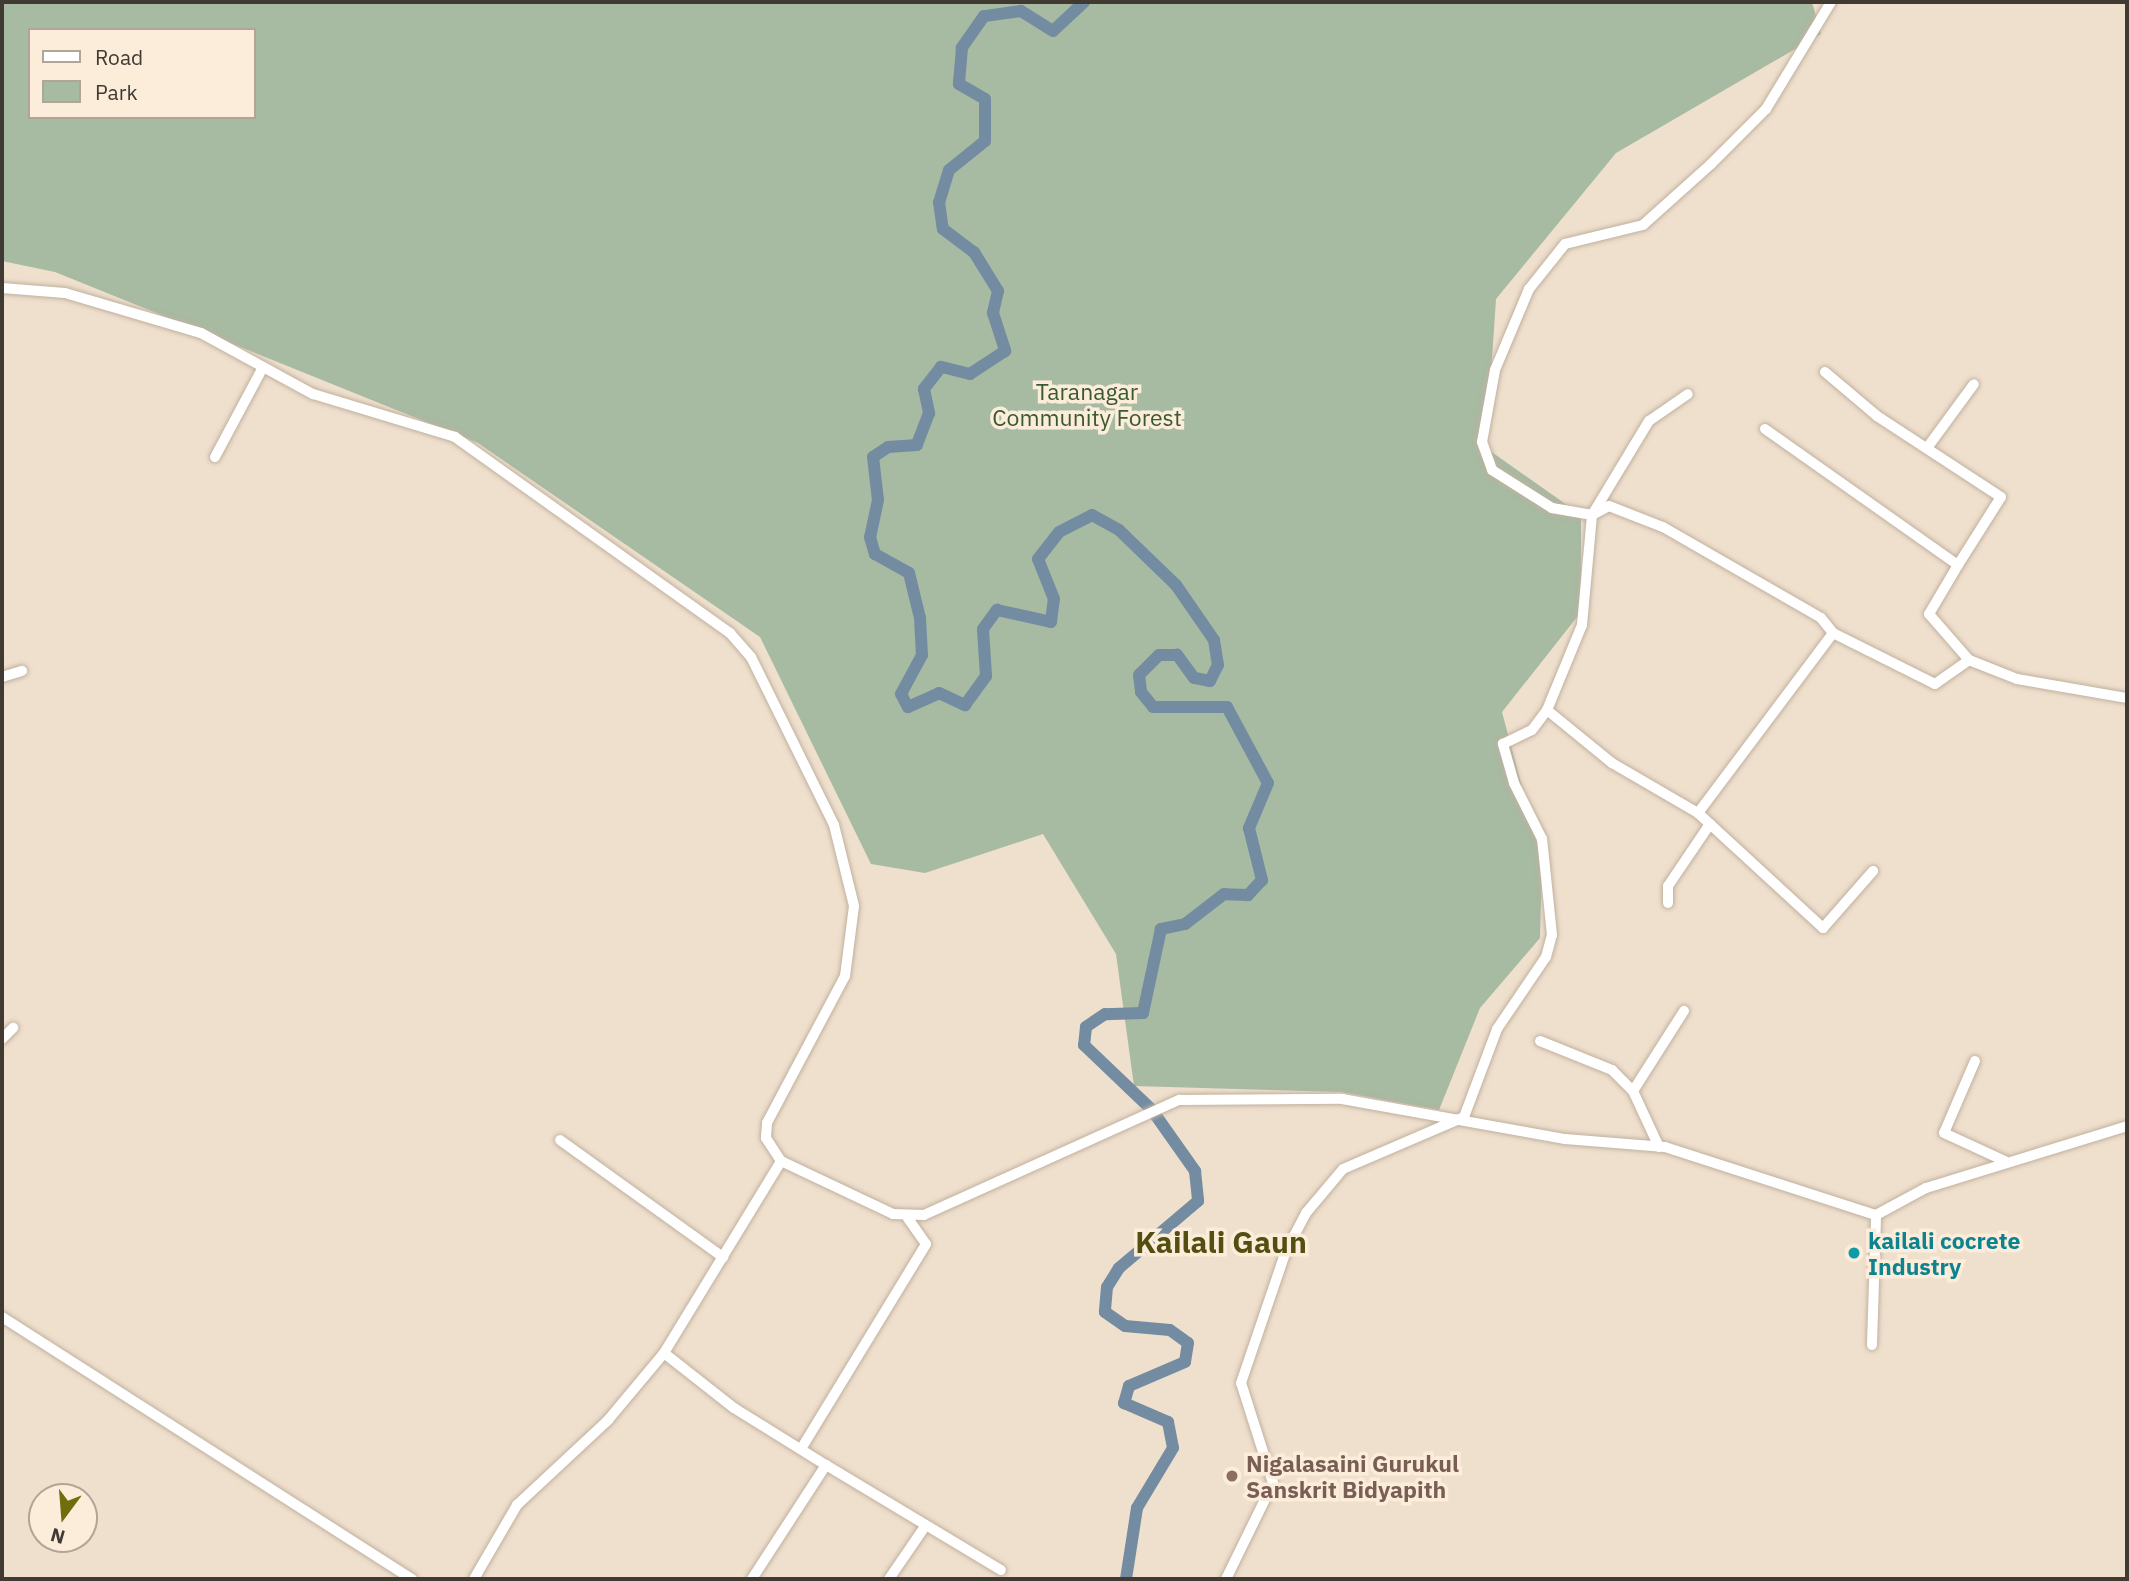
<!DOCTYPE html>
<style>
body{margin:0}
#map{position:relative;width:2129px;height:1581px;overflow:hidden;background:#efdfcd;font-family:"IBM Plex Sans",sans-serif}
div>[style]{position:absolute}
.green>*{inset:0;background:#a7baa2}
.canal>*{height:12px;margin:-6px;padding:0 6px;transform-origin:6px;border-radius:6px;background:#738ca2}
.roads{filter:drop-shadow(0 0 2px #c0b19f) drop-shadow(0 0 2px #c0b19f)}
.street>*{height:10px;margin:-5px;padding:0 5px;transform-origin:5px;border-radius:5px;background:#fff}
.dots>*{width:19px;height:19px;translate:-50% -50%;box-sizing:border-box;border:4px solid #fcecda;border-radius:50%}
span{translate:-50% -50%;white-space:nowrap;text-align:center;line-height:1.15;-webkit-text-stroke:7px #fcecda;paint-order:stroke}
.park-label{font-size:23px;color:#395931}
.culture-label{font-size:23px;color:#0d838f;font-weight:700}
.left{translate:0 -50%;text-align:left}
.education-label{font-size:23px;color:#785e54;font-weight:700}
.district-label{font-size:30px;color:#534f11;font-weight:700}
.frame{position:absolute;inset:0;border:4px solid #403a32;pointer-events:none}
.legend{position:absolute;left:28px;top:28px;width:228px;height:91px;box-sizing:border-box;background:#fcecda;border:2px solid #b1a597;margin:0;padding:9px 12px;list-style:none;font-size:21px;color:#403a32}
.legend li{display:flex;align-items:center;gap:14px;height:35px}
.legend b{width:35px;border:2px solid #b1a597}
.north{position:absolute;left:28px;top:1483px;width:70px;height:70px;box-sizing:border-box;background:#fcecda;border:2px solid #b1a597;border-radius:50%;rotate:196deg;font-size:19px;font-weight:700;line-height:28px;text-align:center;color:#403a32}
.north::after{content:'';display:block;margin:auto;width:24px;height:32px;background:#726d0c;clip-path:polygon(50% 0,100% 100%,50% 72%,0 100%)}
</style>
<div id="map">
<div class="green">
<i style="clip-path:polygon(evenodd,2px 2px,1812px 2px,1821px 34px,1616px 153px,1496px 299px,1486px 448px,1581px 515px,1581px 612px,1502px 712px,1542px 862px,1540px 938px,1480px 1008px,1439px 1110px,1341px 1092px,1134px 1086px,1116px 954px,1043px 834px,925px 873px,871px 864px,760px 637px,478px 443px,55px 272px,2px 261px,2px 2px,30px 30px,254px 30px,254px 117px,30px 117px,30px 30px)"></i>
</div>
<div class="canal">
<i style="left:1084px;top:2px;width:42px;rotate:136.9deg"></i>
<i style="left:1053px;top:31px;width:38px;rotate:-148deg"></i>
<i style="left:1021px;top:11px;width:37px;rotate:172deg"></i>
<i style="left:984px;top:16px;width:39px;rotate:125deg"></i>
<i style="left:962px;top:48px;width:36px;rotate:95deg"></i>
<i style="left:959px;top:84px;width:30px;rotate:30deg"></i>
<i style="left:985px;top:99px;width:42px;rotate:90deg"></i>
<i style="left:985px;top:141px;width:46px;rotate:141.1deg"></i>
<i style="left:949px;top:170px;width:34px;rotate:107deg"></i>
<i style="left:939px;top:202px;width:27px;rotate:82deg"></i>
<i style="left:943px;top:229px;width:39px;rotate:37deg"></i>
<i style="left:974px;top:252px;width:46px;rotate:58.4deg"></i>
<i style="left:998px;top:291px;width:23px;rotate:103deg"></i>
<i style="left:993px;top:313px;width:40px;rotate:72deg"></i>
<i style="left:1005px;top:351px;width:42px;rotate:146.7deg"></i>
<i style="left:970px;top:374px;width:30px;rotate:-166deg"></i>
<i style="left:941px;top:367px;width:28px;rotate:128deg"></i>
<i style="left:924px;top:389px;width:25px;rotate:78deg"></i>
<i style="left:929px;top:413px;width:34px;rotate:111deg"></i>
<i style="left:917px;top:445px;width:29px;rotate:176deg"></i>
<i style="left:888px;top:447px;width:18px;rotate:146deg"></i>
<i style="left:873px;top:457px;width:43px;rotate:83.4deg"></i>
<i style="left:878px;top:500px;width:38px;rotate:102deg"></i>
<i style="left:870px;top:537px;width:18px;rotate:74deg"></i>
<i style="left:875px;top:554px;width:39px;rotate:29deg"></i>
<i style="left:909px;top:573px;width:46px;rotate:76.3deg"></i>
<i style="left:920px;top:618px;width:37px;rotate:87deg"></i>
<i style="left:922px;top:655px;width:44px;rotate:118.3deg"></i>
<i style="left:901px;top:694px;width:15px;rotate:62deg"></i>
<i style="left:908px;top:707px;width:34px;rotate:-24deg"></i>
<i style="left:939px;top:693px;width:29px;rotate:25deg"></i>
<i style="left:965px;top:705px;width:36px;rotate:-54deg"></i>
<i style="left:986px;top:676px;width:47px;rotate:-93.7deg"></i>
<i style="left:983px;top:629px;width:24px;rotate:-54deg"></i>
<i style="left:997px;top:610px;width:55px;rotate:12.5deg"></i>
<i style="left:1051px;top:622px;width:23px;rotate:-83deg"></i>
<i style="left:1054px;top:599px;width:43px;rotate:-111.8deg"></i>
<i style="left:1038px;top:559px;width:34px;rotate:-52deg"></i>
<i style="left:1059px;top:532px;width:37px;rotate:-27deg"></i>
<i style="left:1092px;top:515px;width:31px;rotate:29deg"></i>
<i style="left:1119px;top:530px;width:79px;rotate:44deg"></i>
<i style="left:1176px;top:585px;width:67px;rotate:55.4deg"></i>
<i style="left:1214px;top:640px;width:25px;rotate:81deg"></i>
<i style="left:1218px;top:665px;width:18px;rotate:117deg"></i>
<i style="left:1210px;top:681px;width:16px;rotate:-169deg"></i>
<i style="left:1194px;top:678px;width:29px;rotate:-126deg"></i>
<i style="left:1177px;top:655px;width:18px;rotate:180deg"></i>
<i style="left:1159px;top:655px;width:28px;rotate:135deg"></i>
<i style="left:1139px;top:675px;width:17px;rotate:83deg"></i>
<i style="left:1141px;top:692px;width:19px;rotate:51deg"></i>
<i style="left:1153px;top:707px;width:74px"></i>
<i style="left:1227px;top:707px;width:86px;rotate:61.7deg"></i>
<i style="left:1268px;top:783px;width:49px;rotate:112.9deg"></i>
<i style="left:1249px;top:828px;width:54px;rotate:76deg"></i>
<i style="left:1262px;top:880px;width:21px;rotate:133deg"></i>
<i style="left:1248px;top:895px;width:24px;rotate:-178deg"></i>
<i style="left:1224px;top:894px;width:49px;rotate:142.4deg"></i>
<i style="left:1185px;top:924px;width:25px;rotate:168deg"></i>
<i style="left:1161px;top:929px;width:86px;rotate:102.1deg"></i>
<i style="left:1143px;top:1013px;width:38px;rotate:178deg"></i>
<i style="left:1105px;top:1014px;width:23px;rotate:146deg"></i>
<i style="left:1086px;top:1027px;width:18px;rotate:96deg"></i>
<i style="left:1084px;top:1045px;width:94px;rotate:43.7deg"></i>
<i style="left:1152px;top:1110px;width:75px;rotate:54.8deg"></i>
<i style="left:1195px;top:1171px;width:30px;rotate:84deg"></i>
<i style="left:1198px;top:1201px;width:104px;rotate:139.7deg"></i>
<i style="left:1119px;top:1268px;width:22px;rotate:122deg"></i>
<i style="left:1107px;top:1287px;width:25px;rotate:95deg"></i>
<i style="left:1105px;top:1312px;width:24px;rotate:35deg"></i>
<i style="left:1125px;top:1326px;width:45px;rotate:5.1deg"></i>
<i style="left:1170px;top:1330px;width:22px;rotate:36deg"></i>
<i style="left:1188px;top:1343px;width:19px;rotate:99deg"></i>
<i style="left:1185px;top:1362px;width:61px;rotate:156.8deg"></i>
<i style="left:1129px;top:1386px;width:18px;rotate:106deg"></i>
<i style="left:1124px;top:1403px;width:48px;rotate:23.4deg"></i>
<i style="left:1168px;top:1422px;width:26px;rotate:79deg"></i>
<i style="left:1173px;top:1448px;width:70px;rotate:121deg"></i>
<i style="left:1137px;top:1508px;width:72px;rotate:98.8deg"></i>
</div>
<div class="roads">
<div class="street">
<i style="left:1831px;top:2px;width:125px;rotate:121.3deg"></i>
<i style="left:1766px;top:109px;width:78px;rotate:135deg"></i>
<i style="left:1711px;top:164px;width:91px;rotate:138.1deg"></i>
<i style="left:1643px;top:225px;width:80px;rotate:166.3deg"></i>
<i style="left:1565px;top:244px;width:58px;rotate:128.7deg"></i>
<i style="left:1529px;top:289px;width:88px;rotate:112.8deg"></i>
<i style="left:1495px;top:370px;width:73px;rotate:100.2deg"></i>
<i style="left:1482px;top:442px;width:30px;rotate:70deg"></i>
<i style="left:1492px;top:470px;width:71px;rotate:32.3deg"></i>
<i style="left:1552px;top:508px;width:41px;rotate:9.9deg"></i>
<i style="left:1592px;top:515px;width:19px;rotate:-28deg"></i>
<i style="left:1609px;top:506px;width:58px;rotate:21.3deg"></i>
<i style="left:1663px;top:527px;width:182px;rotate:29.9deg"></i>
<i style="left:1821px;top:618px;width:19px;rotate:51deg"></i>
<i style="left:1833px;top:633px;width:114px;rotate:26.6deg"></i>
<i style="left:1935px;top:684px;width:42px;rotate:-35.2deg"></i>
<i style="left:1969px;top:660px;width:52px;rotate:21.6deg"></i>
<i style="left:2017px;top:679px;width:112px;rotate:9.8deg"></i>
<i style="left:2px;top:288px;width:63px;rotate:4.5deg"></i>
<i style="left:65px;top:293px;width:142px;rotate:16.4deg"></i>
<i style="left:201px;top:333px;width:128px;rotate:28.6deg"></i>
<i style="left:313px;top:394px;width:148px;rotate:16.8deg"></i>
<i style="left:455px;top:437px;width:338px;rotate:35.5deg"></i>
<i style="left:730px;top:633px;width:32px;rotate:49deg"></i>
<i style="left:751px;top:657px;width:187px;rotate:63.7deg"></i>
<i style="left:834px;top:825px;width:83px;rotate:76.1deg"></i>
<i style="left:854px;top:906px;width:71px;rotate:97.3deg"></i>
<i style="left:845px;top:976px;width:166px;rotate:118deg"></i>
<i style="left:767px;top:1123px;width:15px;rotate:94deg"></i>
<i style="left:766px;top:1138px;width:27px;rotate:57deg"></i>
<i style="left:781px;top:1161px;width:124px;rotate:25.3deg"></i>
<i style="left:893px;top:1214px;width:31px;rotate:2deg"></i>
<i style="left:924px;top:1215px;width:280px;rotate:-24.3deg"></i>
<i style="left:1179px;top:1100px;width:163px;rotate:-0.4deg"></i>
<i style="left:1342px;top:1099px;width:227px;rotate:10.2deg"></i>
<i style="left:1565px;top:1139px;width:100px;rotate:4.6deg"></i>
<i style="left:1665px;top:1147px;width:222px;rotate:17.9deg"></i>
<i style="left:1876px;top:1215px;width:57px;rotate:-28.4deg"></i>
<i style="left:1926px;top:1188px;width:210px;rotate:-17.1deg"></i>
<i style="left:1825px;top:372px;width:68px;rotate:40.2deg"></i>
<i style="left:1877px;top:416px;width:148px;rotate:33.2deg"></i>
<i style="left:2001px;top:497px;width:80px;rotate:122.3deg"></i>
<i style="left:1765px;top:429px;width:236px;rotate:35.2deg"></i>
<i style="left:1958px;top:565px;width:57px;rotate:120.6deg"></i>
<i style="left:1929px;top:614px;width:61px;rotate:49deg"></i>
<i style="left:1927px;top:448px;width:79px;rotate:-53.7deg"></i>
<i style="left:215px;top:457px;width:102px;rotate:-61.9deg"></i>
<i style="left:2px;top:677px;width:21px;rotate:-17deg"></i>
<i style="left:1547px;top:710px;width:84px;rotate:39.2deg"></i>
<i style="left:1612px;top:763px;width:99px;rotate:30.2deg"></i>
<i style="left:1698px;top:813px;width:170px;rotate:42.6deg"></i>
<i style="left:1823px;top:928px;width:76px;rotate:-48.7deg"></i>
<i style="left:1698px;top:813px;width:225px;rotate:-53.1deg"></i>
<i style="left:1668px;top:903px;width:17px;rotate:-90deg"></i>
<i style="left:1668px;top:886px;width:75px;rotate:-55.9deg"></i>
<i style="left:2px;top:1039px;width:16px;rotate:-45deg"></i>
<i style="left:1540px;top:1041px;width:78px;rotate:21.9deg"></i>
<i style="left:1612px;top:1070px;width:30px;rotate:45deg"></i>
<i style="left:1975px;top:1061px;width:78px;rotate:113.3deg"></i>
<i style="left:1944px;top:1133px;width:67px;rotate:24.7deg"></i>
<i style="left:560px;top:1140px;width:201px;rotate:35.7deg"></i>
<i style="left:1659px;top:1147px;width:62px;rotate:-114.9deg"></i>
<i style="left:1633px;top:1091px;width:95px;rotate:-57.5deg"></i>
<i style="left:2px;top:1317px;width:487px;rotate:32.6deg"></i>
<i style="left:1872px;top:1345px;width:130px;rotate:-88.2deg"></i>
<i style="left:664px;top:1353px;width:89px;rotate:38.2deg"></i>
<i style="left:734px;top:1408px;width:108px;rotate:31.8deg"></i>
<i style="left:826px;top:1465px;width:136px;rotate:123deg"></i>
<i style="left:801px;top:1449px;width:240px;rotate:-58.6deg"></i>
<i style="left:926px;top:1244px;width:32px;rotate:-125deg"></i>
<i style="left:826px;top:1465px;width:204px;rotate:31deg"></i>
<i style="left:474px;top:1579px;width:86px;rotate:-59.8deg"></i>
<i style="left:517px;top:1505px;width:125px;rotate:-43deg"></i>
<i style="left:608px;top:1420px;width:87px;rotate:-50.1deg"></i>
<i style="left:664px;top:1353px;width:225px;rotate:-58.6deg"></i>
<i style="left:889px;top:1579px;width:65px;rotate:-55.6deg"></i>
<i style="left:1226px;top:1579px;width:107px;rotate:-63.9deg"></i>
<i style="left:1273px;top:1483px;width:105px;rotate:-107.7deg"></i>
<i style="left:1241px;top:1383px;width:139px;rotate:-71.2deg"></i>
<i style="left:1286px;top:1251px;width:43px;rotate:-62.2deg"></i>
<i style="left:1306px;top:1213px;width:57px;rotate:-49.9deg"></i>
<i style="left:1343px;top:1169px;width:132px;rotate:-23.3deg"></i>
<i style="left:1464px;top:1117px;width:94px;rotate:-69.4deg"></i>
<i style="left:1497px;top:1029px;width:87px;rotate:-55.8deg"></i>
<i style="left:1546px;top:957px;width:23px;rotate:-75deg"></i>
<i style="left:1552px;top:935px;width:97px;rotate:-95.9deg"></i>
<i style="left:1542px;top:839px;width:63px;rotate:-116.6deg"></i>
<i style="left:1514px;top:783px;width:41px;rotate:-105.8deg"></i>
<i style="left:1503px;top:744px;width:32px;rotate:-26deg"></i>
<i style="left:1532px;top:730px;width:25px;rotate:-53deg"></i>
<i style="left:1547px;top:710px;width:92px;rotate:-67.6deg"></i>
<i style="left:1582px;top:625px;width:110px;rotate:-84.8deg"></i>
<i style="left:1592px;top:515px;width:110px;rotate:-58.8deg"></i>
<i style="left:1649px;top:421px;width:47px;rotate:-34.7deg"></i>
</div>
</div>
<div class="dots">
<i style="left:1854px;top:1253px;background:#0f9aa8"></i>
<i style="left:1232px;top:1476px;background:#8d6e63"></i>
</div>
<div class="park-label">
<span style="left:1087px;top:404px">Taranagar<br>Community Forest</span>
</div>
<div class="culture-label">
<span class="left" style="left:1868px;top:1253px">kailali cocrete<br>Industry</span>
</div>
<div class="education-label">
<span class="left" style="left:1246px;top:1476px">Nigalasaini Gurukul<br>Sanskrit Bidyapith</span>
</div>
<div class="district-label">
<span style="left:1221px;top:1242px">Kailali Gaun</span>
</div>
<div class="frame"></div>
<ul class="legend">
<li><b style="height:9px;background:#fff"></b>Road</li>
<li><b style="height:19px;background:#a7baa2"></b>Park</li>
</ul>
<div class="north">N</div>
</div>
